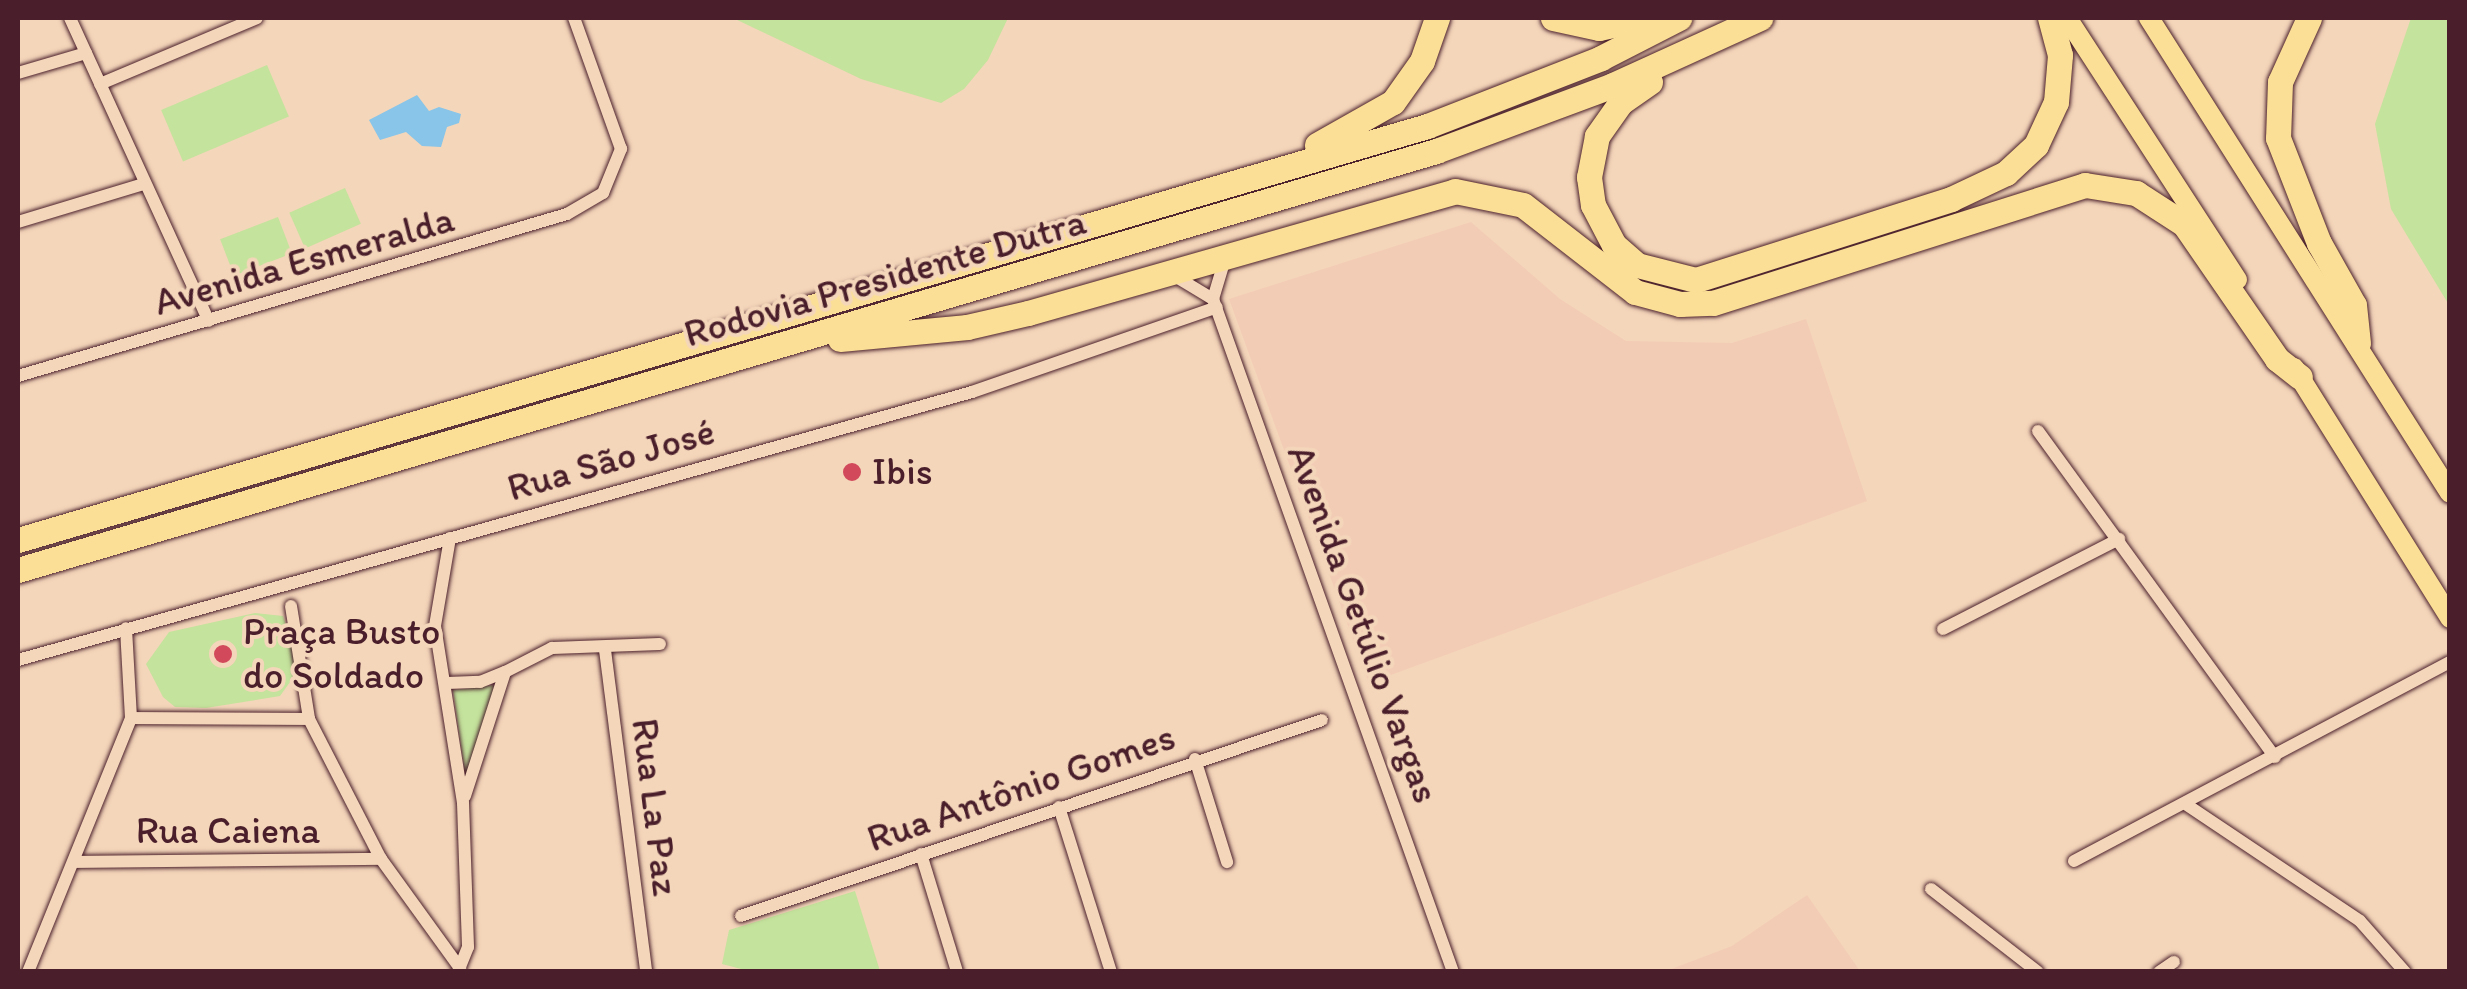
<!DOCTYPE html>
<meta charset="utf-8">
<style>
body{margin:0}
#map{position:relative;width:2467px;height:989px;overflow:hidden;background:#f4d6ba;font-family:Itim,sans-serif}
div>[style]{position:absolute}
.built>*{inset:0;background:#f3ccb6}
.green>*{inset:0;background:#c4e39c;transform-origin:0 0}
.water>*{inset:0;background:#88c5e8}
.roads{filter:drop-shadow(0 0 2px #4a1f2b) drop-shadow(0 0 2px #4a1f2b)}
.street>*{height:12px;margin:-6px;padding:0 6px;transform-origin:6px;border-radius:6px;background:#f4d6ba}
.primary>*{height:20px;margin:-10px;padding:0 10px;transform-origin:10px;border-radius:10px;background:#fbdf96}
.highway>*{height:25px;margin:-12.5px;padding:0 12.5px;transform-origin:12.5px;border-radius:12.5px;background:#fbdf96}
.dots>*{width:28px;height:28px;translate:-50% -50%;box-sizing:border-box;border:5px solid #f4d6ba;border-radius:50%}
span{translate:-50% -50%;white-space:nowrap;text-align:center;line-height:1.15;-webkit-text-stroke:8px #f4d6ba;paint-order:stroke}
.street-label{font-size:38px;color:#4a1f2b}
.poi-label{font-size:38px;color:#4a1f2b}
.left{translate:0 -50%;text-align:left}
.frame{position:absolute;inset:0;border:20px solid #4a1f2b;pointer-events:none}
</style>
<div id="map">
<div class="built">
<i style="clip-path:polygon(1471px 222px,1560px 299px,1626px 341px,1732px 343px,1806px 319px,1867px 501px,1369px 683px,1229px 299px)"></i>
<i style="clip-path:polygon(1807px 895px,1860px 971px,1666px 971px,1732px 946px)"></i>
</div>
<div class="green">
<i style="clip-path:polygon(733px 18px,1008px 18px,988px 60px,964px 89px,941px 103px,861px 79px)"></i>
<i style="clip-path:polygon(2411px 18px,2449px 18px,2449px 305px,2391px 209px,2375px 124px)"></i>
<i style="left:267px;top:65px;width:56px;height:115px;rotate:67deg"></i>
<i style="left:345px;top:188px;width:39px;height:61px;rotate:66deg"></i>
<i style="left:278px;top:217px;width:39px;height:62px;rotate:69deg"></i>
<i style="clip-path:polygon(255px 613px,283px 616px,293px 645px,295px 675px,280px 696px,206px 708px,175px 707px,163px 697px,146px 664px,169px 632px)"></i>
<i style="clip-path:polygon(494px 685px,495px 692px,466px 780px,453px 690px)"></i>
<i style="clip-path:polygon(855px 891px,880px 971px,753px 972px,722px 964px,729px 930px)"></i>
</div>
<div class="water">
<i style="clip-path:polygon(417px 95px,429px 111px,439px 107px,461px 114px,459px 123px,447px 127px,441px 147px,422px 146px,406px 132px,380px 140px,369px 120px)"></i>
</div>
<div class="roads">
<div class="street">
<i style="left:70px;top:18px;width:333px;rotate:65.4deg"></i>
<i style="left:18px;top:73px;width:71px;rotate:-16.4deg"></i>
<i style="left:100px;top:84px;width:170px;rotate:-22.8deg"></i>
<i style="left:18px;top:222px;width:132px;rotate:-16.8deg"></i>
<i style="left:1225px;top:259px;width:42px;rotate:106.7deg"></i>
<i style="left:1213px;top:299px;width:715px;rotate:70.37deg"></i>
<i style="left:1173px;top:275px;width:47px;rotate:31deg"></i>
<i style="left:18px;top:376px;width:572px;rotate:-16.44deg"></i>
<i style="left:567px;top:214px;width:42px;rotate:-30.3deg"></i>
<i style="left:603px;top:193px;width:48px;rotate:-67.8deg"></i>
<i style="left:621px;top:149px;width:139px;rotate:-109.7deg"></i>
<i style="left:2038px;top:431px;width:403px;rotate:54deg"></i>
<i style="left:450px;top:538px;width:89px;rotate:99.7deg"></i>
<i style="left:435px;top:626px;width:179px;rotate:81deg"></i>
<i style="left:463px;top:803px;width:144px;rotate:88deg"></i>
<i style="left:468px;top:947px;width:27px;rotate:112deg"></i>
<i style="left:291px;top:606px;width:114px;rotate:80.9deg"></i>
<i style="left:309px;top:719px;width:157px;rotate:62.8deg"></i>
<i style="left:381px;top:859px;width:135px;rotate:54.1deg"></i>
<i style="left:1943px;top:629px;width:198px;rotate:-27.1deg"></i>
<i style="left:605px;top:650px;width:325px;rotate:82.7deg"></i>
<i style="left:18px;top:660px;width:991px;rotate:-15.69deg"></i>
<i style="left:972px;top:392px;width:259px;rotate:-19.1deg"></i>
<i style="left:447px;top:683px;width:33px;rotate:-2deg"></i>
<i style="left:480px;top:682px;width:27px;rotate:-22deg"></i>
<i style="left:131px;top:718px;width:178px;rotate:0.3deg"></i>
<i style="left:1195px;top:759px;width:108px;rotate:72.7deg"></i>
<i style="left:465px;top:796px;width:130px;rotate:-72.1deg"></i>
<i style="left:505px;top:672px;width:53px;rotate:-27.1deg"></i>
<i style="left:552px;top:648px;width:108px;rotate:-2.1deg"></i>
<i style="left:2187px;top:805px;width:208px;rotate:33.8deg"></i>
<i style="left:2360px;top:921px;width:68px;rotate:48.6deg"></i>
<i style="left:1059px;top:807px;width:173px;rotate:72.5deg"></i>
<i style="left:921px;top:854px;width:123px;rotate:73deg"></i>
<i style="left:2074px;top:861px;width:425px;rotate:-27.9deg"></i>
<i style="left:75px;top:862px;width:306px;rotate:-0.6deg"></i>
<i style="left:1931px;top:889px;width:135px;rotate:37.8deg"></i>
<i style="left:741px;top:916px;width:613px;rotate:-18.64deg"></i>
<i style="left:28px;top:972px;width:274px;rotate:-67.9deg"></i>
<i style="left:131px;top:718px;width:90px;rotate:-93.2deg"></i>
<i style="left:2159px;top:972px;width:18px;rotate:-34deg"></i>
</div>
<div class="primary">
<i style="left:2067px;top:18px;width:312px;rotate:57deg"></i>
<i style="left:2149px;top:18px;width:562px;rotate:57.64deg"></i>
<i style="left:2294px;top:368px;width:295px;rotate:58deg"></i>
</div>
<div class="highway">
<i style="left:1553px;top:18px;width:47px;rotate:12.3deg"></i>
<i style="left:1599px;top:28px;width:47px;rotate:-12.3deg"></i>
<i style="left:2309px;top:18px;width:70px;rotate:114.4deg"></i>
<i style="left:2280px;top:82px;width:56px;rotate:92deg"></i>
<i style="left:2278px;top:138px;width:113px;rotate:68.7deg"></i>
<i style="left:2319px;top:243px;width:71px;rotate:60.6deg"></i>
<i style="left:2354px;top:305px;width:38px;rotate:84deg"></i>
<i style="left:1650px;top:82px;width:35px;rotate:145deg"></i>
<i style="left:1621px;top:102px;width:42px;rotate:125.2deg"></i>
<i style="left:1597px;top:136px;width:42px;rotate:101deg"></i>
<i style="left:1589px;top:177px;width:28px;rotate:82deg"></i>
<i style="left:1593px;top:205px;width:45px;rotate:62.3deg"></i>
<i style="left:1614px;top:245px;width:30px;rotate:41deg"></i>
<i style="left:1637px;top:265px;width:61px;rotate:14.3deg"></i>
<i style="left:1696px;top:280px;width:268px;rotate:-17.6deg"></i>
<i style="left:1951px;top:199px;width:61px;rotate:-25.3deg"></i>
<i style="left:2006px;top:173px;width:41px;rotate:-43deg"></i>
<i style="left:2036px;top:145px;width:47px;rotate:-65.1deg"></i>
<i style="left:2056px;top:102px;width:47px;rotate:-85.1deg"></i>
<i style="left:2060px;top:55px;width:38px;rotate:-105deg"></i>
<i style="left:1317px;top:145px;width:87px;rotate:-29.5deg"></i>
<i style="left:1393px;top:102px;width:50px;rotate:-54.7deg"></i>
<i style="left:1422px;top:61px;width:46px;rotate:-70.8deg"></i>
<i style="left:840px;top:339px;width:128px;rotate:-5.4deg"></i>
<i style="left:967px;top:327px;width:63px;rotate:-12.9deg"></i>
<i style="left:1028px;top:313px;width:444px;rotate:-15.9deg"></i>
<i style="left:1455px;top:191px;width:69px;rotate:11.6deg"></i>
<i style="left:1523px;top:205px;width:142px;rotate:37.8deg"></i>
<i style="left:1635px;top:292px;width:47px;rotate:14.9deg"></i>
<i style="left:1680px;top:304px;width:33px;rotate:-2deg"></i>
<i style="left:1713px;top:303px;width:390px;rotate:-17.6deg"></i>
<i style="left:2085px;top:185px;width:52px;rotate:8.9deg"></i>
<i style="left:2136px;top:193px;width:57px;rotate:32.9deg"></i>
<i style="left:2184px;top:224px;width:164px;rotate:55.4deg"></i>
<i style="left:2277px;top:359px;width:29px;rotate:38deg"></i>
<i style="left:18px;top:540px;width:1469px;rotate:-16.37deg"></i>
<i style="left:1427px;top:126px;width:187px;rotate:-21.3deg"></i>
<i style="left:1601px;top:58px;width:88px;rotate:-27.1deg"></i>
<i style="left:18px;top:570px;width:1479px;rotate:-16.46deg"></i>
<i style="left:1436px;top:151px;width:189px;rotate:-20.4deg"></i>
<i style="left:1613px;top:85px;width:162px;rotate:-24.5deg"></i>
</div>
</div>
<div class="dots">
<i style="left:852px;top:472px;background:#d1495b"></i>
<i style="left:223px;top:654px;background:#d1495b"></i>
</div>
<div class="street-label">
<span style="left:304px;top:261px;rotate:-16deg">Avenida Esmeralda</span>
<span style="left:885px;top:278px;rotate:-16deg">Rodovia Presidente Dutra</span>
<span style="left:611px;top:460px;rotate:-16deg">Rua São José</span>
<span style="left:1363px;top:624px;rotate:70deg">Avenida Getúlio Vargas</span>
<span style="left:1021px;top:788px;rotate:-19deg">Rua Antônio Gomes</span>
<span style="left:655px;top:807px;rotate:83deg">Rua La Paz</span>
<span style="left:228px;top:831px">Rua Caiena</span>
</div>
<div class="poi-label">
<span class="left" style="left:872px;top:472px">Ibis</span>
<span class="left" style="left:243px;top:654px">Praça Busto<br>do Soldado</span>
</div>
<div class="frame"></div>
</div>
